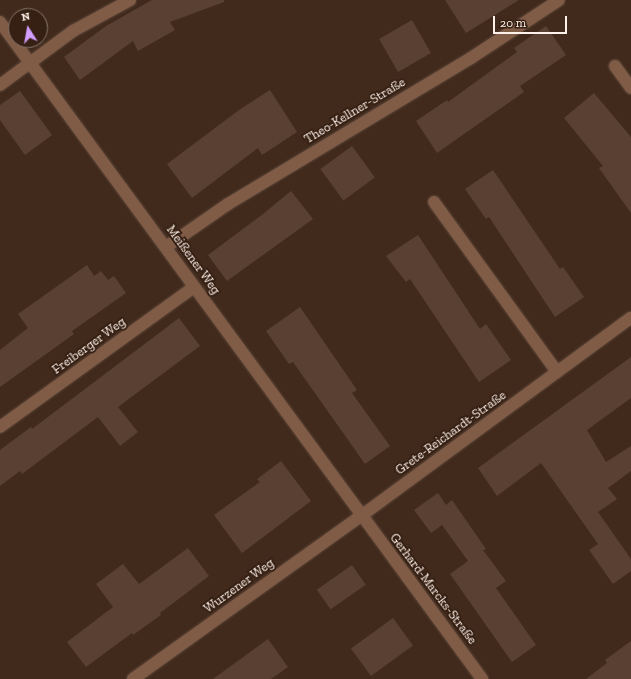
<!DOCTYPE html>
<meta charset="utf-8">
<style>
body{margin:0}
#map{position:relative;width:631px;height:679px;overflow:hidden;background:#412a1c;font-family:"Zilla Slab",serif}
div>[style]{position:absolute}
.building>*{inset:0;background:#594033;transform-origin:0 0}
.roads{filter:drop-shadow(0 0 1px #5b4639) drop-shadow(0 0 1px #5b4639)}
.minor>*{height:12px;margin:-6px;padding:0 6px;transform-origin:6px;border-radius:6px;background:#805b46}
span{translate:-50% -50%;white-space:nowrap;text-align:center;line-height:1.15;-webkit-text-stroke:4px #362013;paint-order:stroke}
.street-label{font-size:13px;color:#fef1ea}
.north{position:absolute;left:8px;top:8px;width:40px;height:40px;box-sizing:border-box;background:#362013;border:1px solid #867469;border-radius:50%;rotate:349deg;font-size:11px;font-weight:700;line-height:16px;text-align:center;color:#fef1ea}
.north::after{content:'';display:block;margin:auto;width:14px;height:18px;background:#d19dfe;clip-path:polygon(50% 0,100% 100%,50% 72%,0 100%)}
.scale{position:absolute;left:493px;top:16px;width:74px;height:18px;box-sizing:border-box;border:2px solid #fef1ea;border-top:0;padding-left:5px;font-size:12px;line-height:14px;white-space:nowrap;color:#fef1ea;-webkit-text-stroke:3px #362013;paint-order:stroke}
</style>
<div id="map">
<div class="building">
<i style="clip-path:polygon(152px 0,224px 0,224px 2px,170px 22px,175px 30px,138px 51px,133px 41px,80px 80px,64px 57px,106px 26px)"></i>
<i style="clip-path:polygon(445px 0,519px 0,466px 33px)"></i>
<i style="left:412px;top:20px;width:38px;height:38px;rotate:60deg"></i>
<i style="clip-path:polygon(546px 26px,566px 55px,520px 86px,524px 92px,437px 153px,416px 121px,447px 100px,448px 102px,517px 52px,514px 48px)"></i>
<i style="clip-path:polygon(270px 90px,297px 132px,262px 155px,258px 148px,192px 198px,167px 164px,239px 110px)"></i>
<i style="clip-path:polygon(20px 91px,52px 135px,25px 155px,0 120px,0 105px)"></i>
<i style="clip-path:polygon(594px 93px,631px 137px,631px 213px,599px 168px,603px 166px,564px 118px)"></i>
<i style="left:352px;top:146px;width:39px;height:39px;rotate:54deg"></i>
<i style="clip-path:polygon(493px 170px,560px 269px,563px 267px,584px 297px,555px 317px,489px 217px,486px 219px,465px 189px)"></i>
<i style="clip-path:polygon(291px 191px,313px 219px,227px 281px,208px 255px,263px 214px)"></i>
<i style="clip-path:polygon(418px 235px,480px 329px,486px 324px,511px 360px,479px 382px,410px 279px,406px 282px,386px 256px)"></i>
<i style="clip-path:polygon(87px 265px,94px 276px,101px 271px,108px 280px,114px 276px,126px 293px,72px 331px,74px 334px,0 387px,0 350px,28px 328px,18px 314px)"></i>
<i style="clip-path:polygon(300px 307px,357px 390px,352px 393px,390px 446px,365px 464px,293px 362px,289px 364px,266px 331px)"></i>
<i style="clip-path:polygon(179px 318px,200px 346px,118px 407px,138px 432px,120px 446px,98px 417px,22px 474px,20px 471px,0 486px,0 450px,31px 427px,32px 429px)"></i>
<i style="clip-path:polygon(631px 357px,631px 398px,587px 430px,606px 462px,631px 446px,631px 471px,608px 488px,617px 499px,598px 512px,631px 559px,631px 571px,613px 584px,589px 550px,598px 544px,541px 463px,497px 496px,478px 468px)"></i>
<i style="clip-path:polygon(281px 461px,311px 501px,242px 553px,214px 515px,260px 482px,257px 479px)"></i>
<i style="clip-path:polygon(438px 493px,446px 505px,452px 500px,486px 549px,483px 550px,506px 581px,496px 588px,536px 645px,512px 662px,450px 574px,468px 561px,442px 525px,431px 533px,414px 510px)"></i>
<i style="clip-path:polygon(188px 548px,209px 576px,160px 613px,161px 615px,133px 635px,132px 633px,86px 667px,67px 642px,113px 607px,96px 584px,123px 564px,139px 584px)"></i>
<i style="left:352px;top:565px;width:24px;height:43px;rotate:55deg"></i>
<i style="left:393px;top:618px;width:34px;height:52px;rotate:54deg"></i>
<i style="clip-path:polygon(268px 639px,288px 667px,271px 679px,213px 679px)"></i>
<i style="clip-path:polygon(631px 641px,631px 679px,586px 679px,607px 663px,605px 660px)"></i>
</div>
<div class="roads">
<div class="minor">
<i style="left:0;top:22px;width:815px;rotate:53.73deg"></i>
<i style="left:615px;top:66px;width:27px;rotate:54deg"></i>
<i style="left:0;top:85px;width:91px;rotate:-36.5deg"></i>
<i style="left:73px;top:31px;width:65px;rotate:-28.5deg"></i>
<i style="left:434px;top:202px;width:210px;rotate:54.1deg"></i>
<i style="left:166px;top:247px;width:75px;rotate:-34.7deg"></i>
<i style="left:228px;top:204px;width:283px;rotate:-31deg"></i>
<i style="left:471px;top:58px;width:105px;rotate:-33.4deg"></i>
<i style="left:0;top:427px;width:239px;rotate:-35.8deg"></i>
<i style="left:133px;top:679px;width:280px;rotate:-35.6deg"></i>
<i style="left:361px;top:516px;width:335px;rotate:-36.3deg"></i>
</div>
</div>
<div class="street-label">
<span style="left:355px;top:111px;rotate:-31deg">Theo-Kellner-Straße</span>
<span style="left:193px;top:260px;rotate:54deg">Meißener Weg</span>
<span style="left:89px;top:346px;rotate:-36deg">Freiberger Weg</span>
<span style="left:451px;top:433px;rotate:-36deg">Grete-Reichardt-Straße</span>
<span style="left:239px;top:586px;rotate:-36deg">Wurzener Weg</span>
<span style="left:433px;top:589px;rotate:53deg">Gerhard-Marcks-Straße</span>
</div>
<div class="north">N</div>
<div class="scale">20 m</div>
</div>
